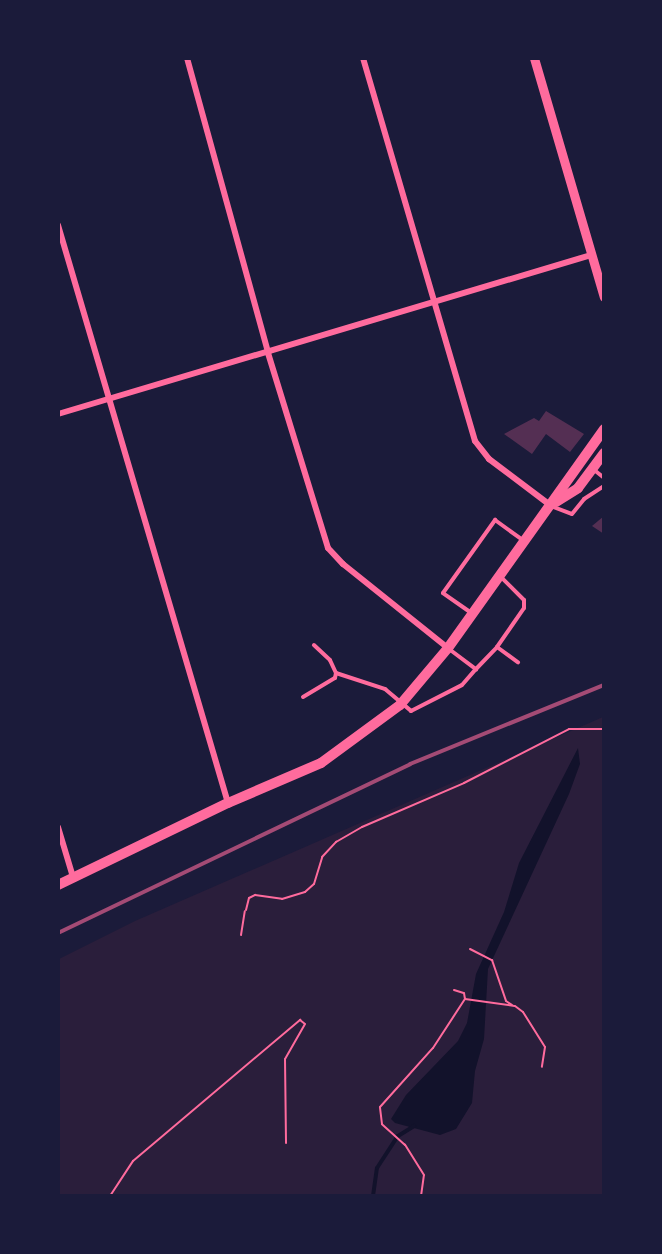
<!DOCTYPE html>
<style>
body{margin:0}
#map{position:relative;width:662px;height:1254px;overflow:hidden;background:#1b1b3a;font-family:Figtree,sans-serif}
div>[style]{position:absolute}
.green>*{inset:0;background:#2a1e3b}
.water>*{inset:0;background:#12122b}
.stream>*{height:4px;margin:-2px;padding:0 2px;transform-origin:2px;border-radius:2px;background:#12122b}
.building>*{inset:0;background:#542f53}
.path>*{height:2px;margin:-1px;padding:0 1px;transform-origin:1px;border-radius:1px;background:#ff6b9d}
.service>*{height:4px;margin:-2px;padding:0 2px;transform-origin:2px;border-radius:2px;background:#ff6b9d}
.minor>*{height:6px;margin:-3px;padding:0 3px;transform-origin:3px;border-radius:3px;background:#ff6b9d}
.tertiary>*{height:9px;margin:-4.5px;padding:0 4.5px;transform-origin:4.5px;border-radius:4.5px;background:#ff6b9d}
.secondary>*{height:10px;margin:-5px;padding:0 5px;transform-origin:5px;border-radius:5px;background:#ff6b9d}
.rail>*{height:4px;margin:-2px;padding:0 2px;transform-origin:2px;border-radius:2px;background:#a44b75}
span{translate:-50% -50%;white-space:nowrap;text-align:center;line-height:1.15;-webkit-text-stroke:6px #1b1b3a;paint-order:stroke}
.frame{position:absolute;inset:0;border:60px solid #1b1b3a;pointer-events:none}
</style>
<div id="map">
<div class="green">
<i style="clip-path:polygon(603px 717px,603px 1195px,59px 1196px,59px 959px,135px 921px)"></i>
</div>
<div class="water">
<i style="clip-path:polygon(578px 748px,580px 764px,569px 794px,488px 969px,484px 1039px,475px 1071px,472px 1103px,456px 1129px,440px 1135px,395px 1123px,391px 1119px,406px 1095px,458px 1041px,467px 1023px,476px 974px,504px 912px,519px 863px)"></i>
</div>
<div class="stream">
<i style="left:373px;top:1196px;width:28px;rotate:-82deg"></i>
<i style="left:377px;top:1168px;width:38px;rotate:-57deg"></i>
<i style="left:398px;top:1136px;width:19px;rotate:-32deg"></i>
</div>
<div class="building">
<i style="clip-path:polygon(546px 411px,584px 434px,570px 452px,546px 434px,532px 454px,504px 434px,534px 418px,539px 421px)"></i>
<i style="clip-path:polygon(604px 516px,604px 534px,592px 526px)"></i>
</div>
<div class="path">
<i style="left:246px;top:910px;width:12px;rotate:-76deg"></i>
<i style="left:249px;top:898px;width:7px;rotate:-27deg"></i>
<i style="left:255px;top:895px;width:27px;rotate:8deg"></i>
<i style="left:282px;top:899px;width:24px;rotate:-17deg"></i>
<i style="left:305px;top:892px;width:12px;rotate:-42deg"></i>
<i style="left:314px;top:884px;width:28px;rotate:-73deg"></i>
<i style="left:322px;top:857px;width:21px;rotate:-47deg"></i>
<i style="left:336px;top:842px;width:30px;rotate:-30deg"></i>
<i style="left:362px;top:827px;width:111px;rotate:-23.3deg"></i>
<i style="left:464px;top:783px;width:118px;rotate:-27.2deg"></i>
<i style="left:569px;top:729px;width:35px"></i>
<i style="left:241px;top:935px;width:24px;rotate:-81deg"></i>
<i style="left:470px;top:949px;width:25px;rotate:27deg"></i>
<i style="left:492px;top:960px;width:43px;rotate:71.1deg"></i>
<i style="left:506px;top:1001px;width:7px;rotate:34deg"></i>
<i style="left:454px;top:990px;width:10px;rotate:17deg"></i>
<i style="left:464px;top:993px;width:6px;rotate:81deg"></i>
<i style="left:465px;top:999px;width:50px;rotate:8deg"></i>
<i style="left:515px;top:1006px;width:10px;rotate:37deg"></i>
<i style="left:523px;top:1012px;width:41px;rotate:57.8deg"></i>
<i style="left:545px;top:1047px;width:20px;rotate:99deg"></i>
<i style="left:110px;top:1196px;width:42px;rotate:-56.7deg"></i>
<i style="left:133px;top:1161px;width:219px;rotate:-40.2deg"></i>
<i style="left:300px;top:1020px;width:6px;rotate:39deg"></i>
<i style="left:305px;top:1024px;width:40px;rotate:119.7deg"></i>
<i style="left:285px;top:1059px;width:84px;rotate:89.3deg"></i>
<i style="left:421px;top:1196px;width:21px;rotate:-82deg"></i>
<i style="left:424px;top:1175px;width:36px;rotate:-122deg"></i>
<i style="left:405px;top:1145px;width:31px;rotate:-138deg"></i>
<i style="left:382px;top:1124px;width:17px;rotate:-97deg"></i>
<i style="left:380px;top:1107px;width:79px;rotate:-48.1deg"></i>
<i style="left:433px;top:1048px;width:59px;rotate:-56.9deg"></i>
</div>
<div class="service">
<i style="left:593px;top:469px;width:14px;rotate:39deg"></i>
<i style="left:551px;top:506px;width:22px;rotate:21deg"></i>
<i style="left:572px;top:514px;width:19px;rotate:-51deg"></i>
<i style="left:584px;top:499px;width:24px;rotate:-33deg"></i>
<i style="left:470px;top:612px;width:33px;rotate:-145deg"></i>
<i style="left:443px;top:593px;width:90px;rotate:-54.5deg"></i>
<i style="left:495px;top:520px;width:34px;rotate:36deg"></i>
<i style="left:497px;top:647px;width:26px;rotate:36deg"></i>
<i style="left:449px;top:649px;width:34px;rotate:37deg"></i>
<i style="left:476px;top:669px;width:30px;rotate:-46deg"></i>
<i style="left:497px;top:647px;width:47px;rotate:-55.3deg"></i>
<i style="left:524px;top:608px;width:8px;rotate:-90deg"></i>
<i style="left:524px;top:600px;width:31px;rotate:-135deg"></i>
<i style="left:336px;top:673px;width:52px;rotate:18.1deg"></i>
<i style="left:385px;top:689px;width:34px;rotate:40deg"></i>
<i style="left:411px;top:711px;width:57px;rotate:-27deg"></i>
<i style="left:462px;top:685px;width:21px;rotate:-49deg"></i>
<i style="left:303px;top:697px;width:37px;rotate:-31deg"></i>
<i style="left:335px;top:678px;width:5px;rotate:-79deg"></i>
<i style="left:336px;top:673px;width:14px;rotate:-115deg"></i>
<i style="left:330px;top:660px;width:22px;rotate:-137deg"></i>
</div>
<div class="minor">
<i style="left:187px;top:58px;width:306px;rotate:74.6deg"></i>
<i style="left:268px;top:353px;width:204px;rotate:72.9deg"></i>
<i style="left:328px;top:548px;width:22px;rotate:47deg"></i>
<i style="left:343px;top:564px;width:134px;rotate:38.7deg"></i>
<i style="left:363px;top:58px;width:399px;rotate:73.7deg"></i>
<i style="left:475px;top:441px;width:23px;rotate:52deg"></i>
<i style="left:489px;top:459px;width:76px;rotate:37deg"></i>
<i style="left:58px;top:225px;width:602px;rotate:73.61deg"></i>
<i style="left:58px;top:414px;width:556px;rotate:-16.61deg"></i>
<i style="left:58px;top:827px;width:52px;rotate:73.3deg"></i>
</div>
<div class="tertiary">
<i style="left:534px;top:58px;width:249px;rotate:73.7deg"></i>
</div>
<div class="secondary">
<i style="left:556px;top:502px;width:26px;rotate:-32deg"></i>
<i style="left:578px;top:488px;width:44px;rotate:-53.4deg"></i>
<i style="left:58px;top:885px;width:189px;rotate:-25.8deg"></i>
<i style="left:228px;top:803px;width:101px;rotate:-23.3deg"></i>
<i style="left:321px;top:763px;width:98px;rotate:-36.3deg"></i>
<i style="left:400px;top:705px;width:75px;rotate:-49.9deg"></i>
<i style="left:448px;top:648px;width:269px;rotate:-54.5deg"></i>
</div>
<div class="rail">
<i style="left:58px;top:933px;width:390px;rotate:-25.6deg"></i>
<i style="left:410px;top:764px;width:209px;rotate:-22.2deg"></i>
</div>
<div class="frame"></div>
</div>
